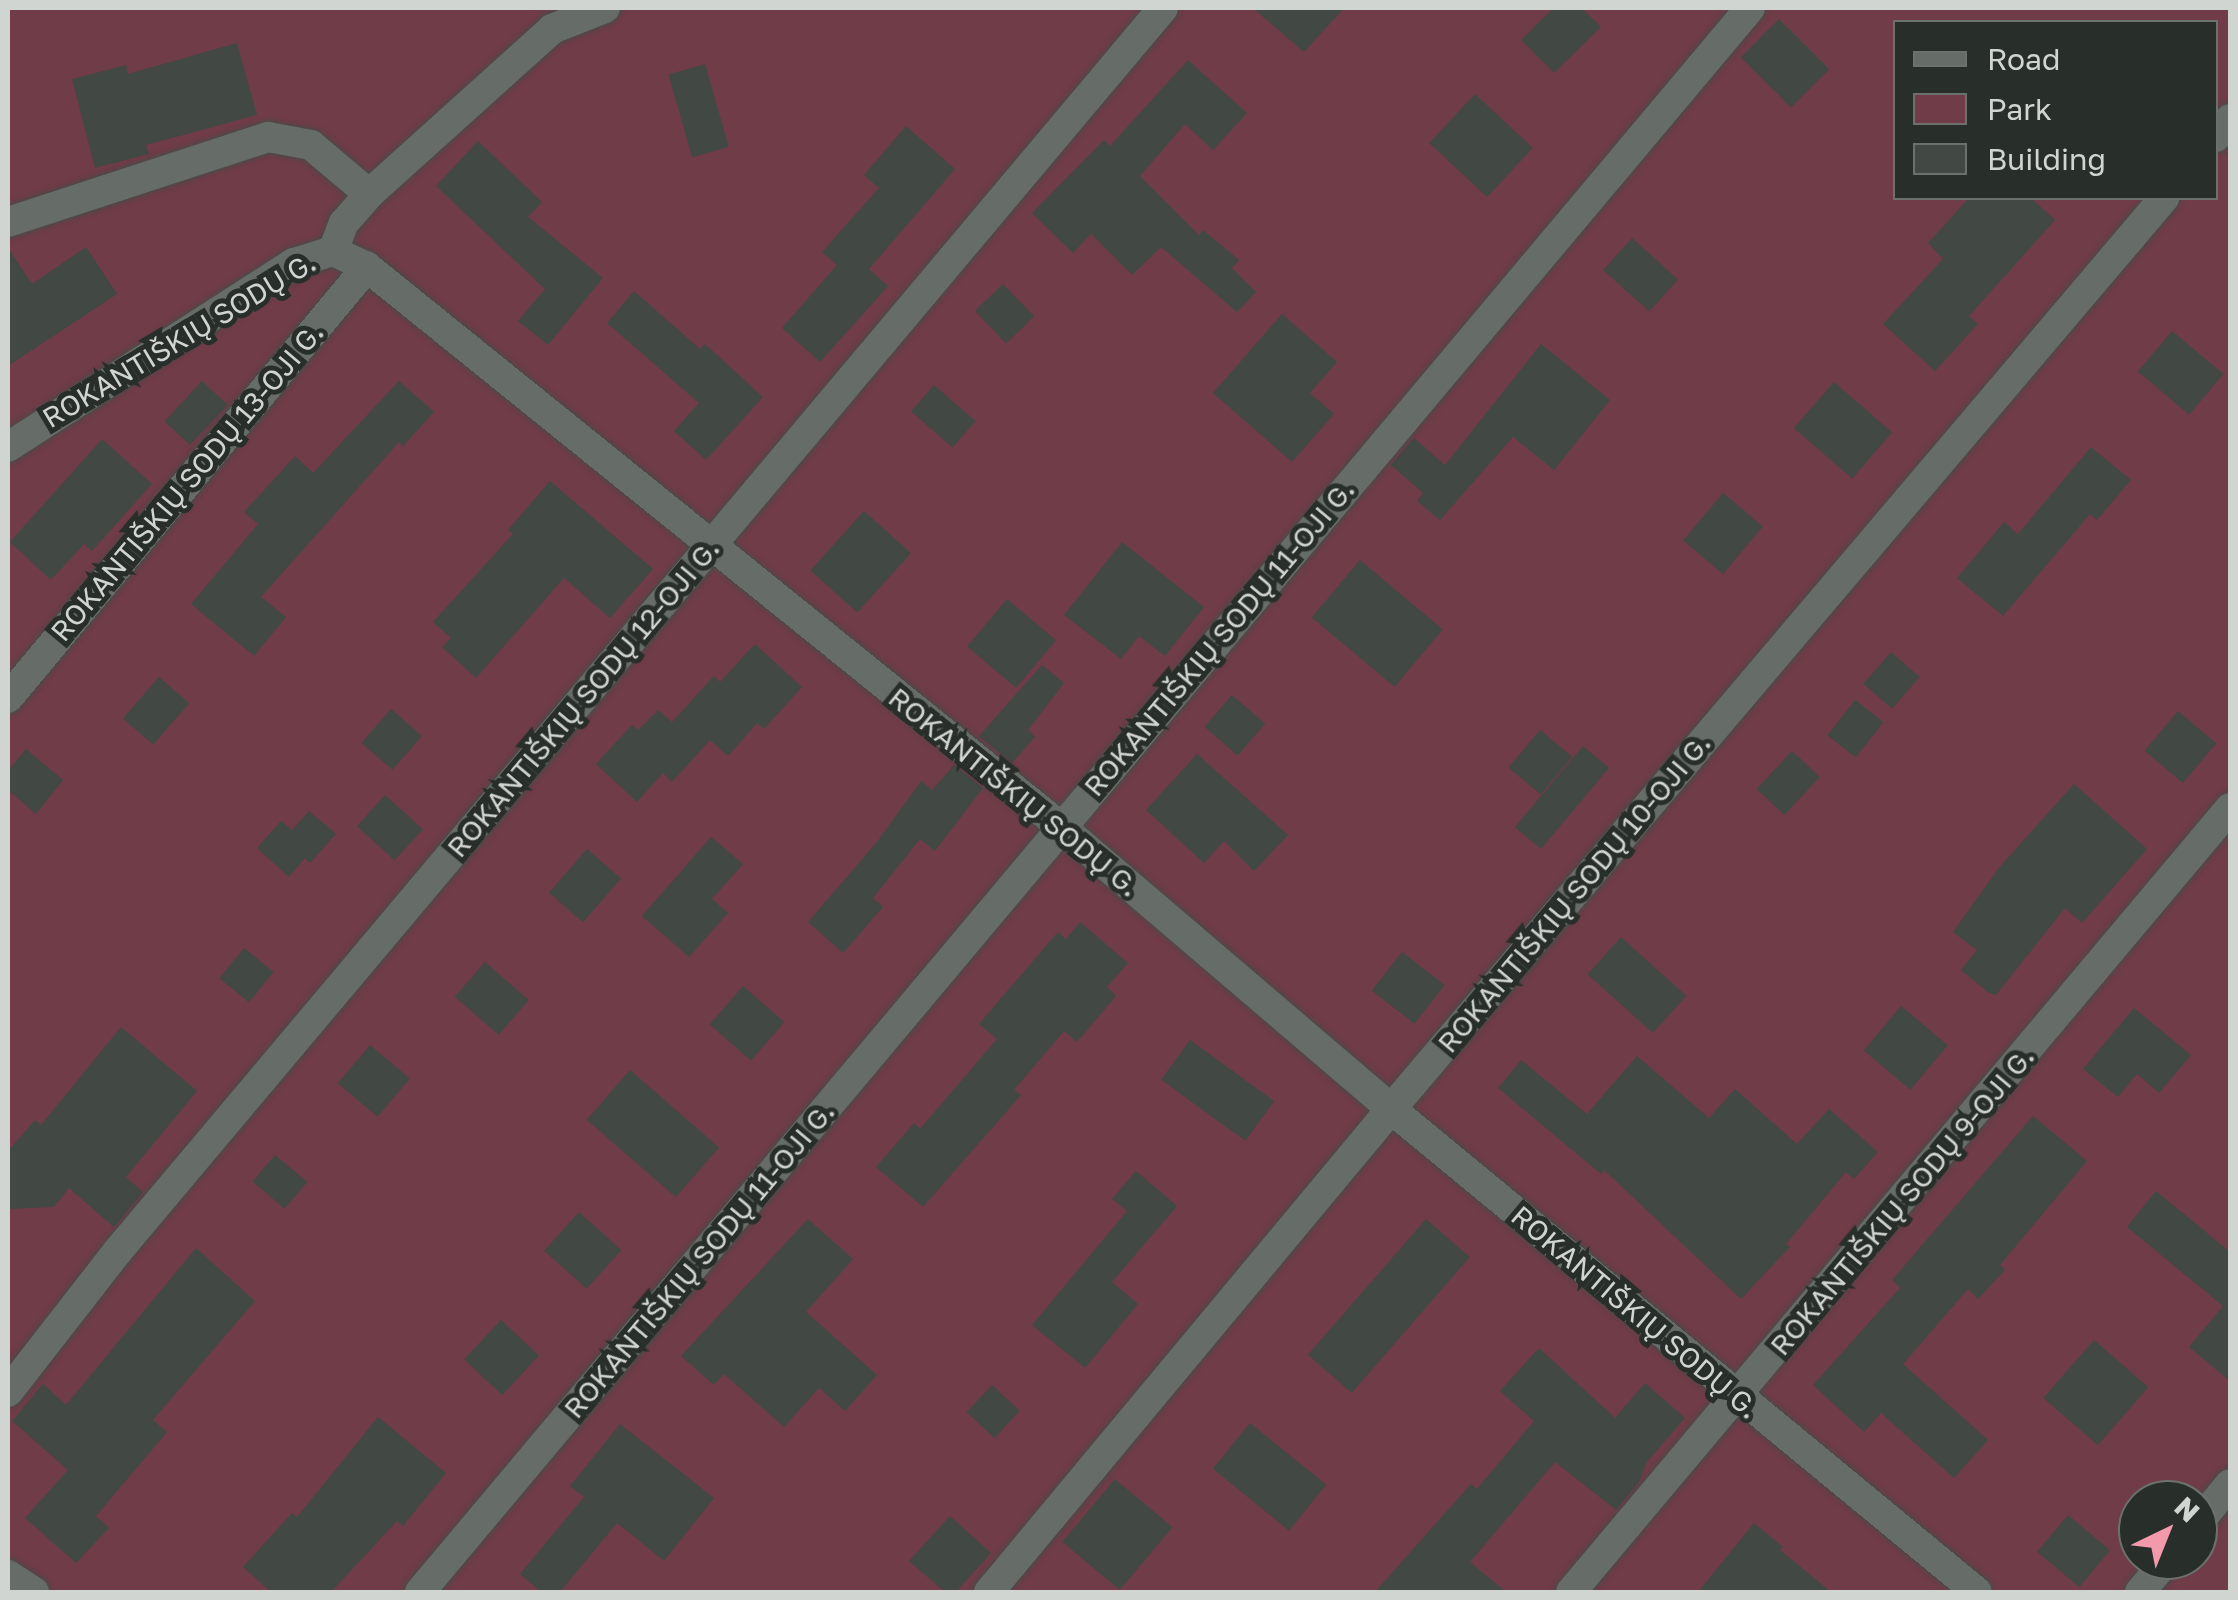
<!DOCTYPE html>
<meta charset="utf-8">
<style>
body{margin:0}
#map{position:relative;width:2238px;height:1600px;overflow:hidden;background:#282e2a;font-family:"Golos Text",sans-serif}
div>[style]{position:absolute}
.green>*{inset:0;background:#6f3c47}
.building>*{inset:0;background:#424844;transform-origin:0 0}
.roads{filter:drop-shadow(0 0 2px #474b48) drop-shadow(0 0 2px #474b48)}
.minor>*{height:30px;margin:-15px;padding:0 15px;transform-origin:15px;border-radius:15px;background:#666c68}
span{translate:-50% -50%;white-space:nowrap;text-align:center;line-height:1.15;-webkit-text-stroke:10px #282e2a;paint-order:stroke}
.street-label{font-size:28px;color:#d1d5d2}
.frame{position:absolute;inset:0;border:10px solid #d1d5d2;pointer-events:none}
.legend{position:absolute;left:1893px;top:20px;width:325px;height:180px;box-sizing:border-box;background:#282e2a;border:2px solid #6c716d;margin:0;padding:12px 18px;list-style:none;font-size:30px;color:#d1d5d2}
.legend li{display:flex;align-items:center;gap:20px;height:50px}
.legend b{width:50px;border:2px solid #6c716d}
.north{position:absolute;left:2118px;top:1480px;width:100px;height:100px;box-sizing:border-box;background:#282e2a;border:2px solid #6c716d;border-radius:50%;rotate:43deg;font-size:28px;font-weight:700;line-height:40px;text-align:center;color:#d1d5d2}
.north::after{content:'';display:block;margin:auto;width:35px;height:45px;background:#f29aac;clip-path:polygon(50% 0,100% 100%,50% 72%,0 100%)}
</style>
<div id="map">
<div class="green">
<i style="clip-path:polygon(evenodd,8px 8px,2230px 8px,2230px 1592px,34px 1592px,8px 1575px,8px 8px,1896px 22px,2216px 22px,2216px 198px,1896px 198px,1896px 22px,8px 8px,2138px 1500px,2198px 1500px,2198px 1560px,2138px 1560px,2138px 1500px)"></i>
</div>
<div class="building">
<i style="clip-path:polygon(1253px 8px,1344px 8px,1304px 52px)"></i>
<i style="clip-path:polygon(1553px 8px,1582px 8px,1601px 27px,1554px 73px,1521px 40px)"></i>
<i style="left:1779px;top:19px;width:71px;height:54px;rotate:45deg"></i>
<i style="clip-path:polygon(237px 43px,257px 115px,146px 145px,149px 154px,95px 168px,72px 79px,126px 65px,128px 74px)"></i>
<i style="clip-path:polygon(1188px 60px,1247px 113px,1213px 150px,1185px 124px,1140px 176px,1199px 235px,1203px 230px,1239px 260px,1232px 268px,1256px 292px,1237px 312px,1161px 247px,1132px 275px,1091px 234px,1073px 253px,1032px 213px,1104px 140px,1110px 146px)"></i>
<i style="left:705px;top:64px;width:86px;height:38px;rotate:74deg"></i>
<i style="left:1475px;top:94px;width:79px;height:67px;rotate:43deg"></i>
<i style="clip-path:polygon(906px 126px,955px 169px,869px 269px,888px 286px,820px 362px,782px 328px,837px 265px,822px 252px,879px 188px,864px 175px)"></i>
<i style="clip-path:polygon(478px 141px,542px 202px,528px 217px,603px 278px,548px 345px,518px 321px,545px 289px,436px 186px)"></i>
<i style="clip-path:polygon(1969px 198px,2031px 198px,2055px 220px,1969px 316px,1978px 324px,1935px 371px,1883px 324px,1943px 259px,1928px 243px)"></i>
<i style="left:1632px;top:238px;width:62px;height:43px;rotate:42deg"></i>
<i style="clip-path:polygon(86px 247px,117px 294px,8px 366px,8px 248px,32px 284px)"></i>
<i style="left:1003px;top:284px;width:45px;height:39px;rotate:46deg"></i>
<i style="clip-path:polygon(634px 291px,700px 349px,705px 344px,763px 397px,706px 460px,674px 431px,699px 403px,607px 323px)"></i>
<i style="clip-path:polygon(1282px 314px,1337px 362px,1310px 393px,1334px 414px,1292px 462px,1213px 393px)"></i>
<i style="left:2172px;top:331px;width:67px;height:53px;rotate:40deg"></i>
<i style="clip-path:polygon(1541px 344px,1610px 400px,1554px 470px,1513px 437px,1440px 520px,1417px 501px,1423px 493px,1391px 465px,1414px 438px,1445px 465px)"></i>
<i style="left:202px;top:381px;width:35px;height:55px;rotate:43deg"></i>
<i style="clip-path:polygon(399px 381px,434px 412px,403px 446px,399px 442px,261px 597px,286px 617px,254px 656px,191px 604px,258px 524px,244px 512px,295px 456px,313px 473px)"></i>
<i style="left:1834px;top:382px;width:77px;height:61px;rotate:41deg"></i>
<i style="left:934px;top:385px;width:55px;height:35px;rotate:41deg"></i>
<i style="clip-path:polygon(102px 439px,152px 484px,92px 551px,84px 544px,51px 580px,10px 542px)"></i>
<i style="clip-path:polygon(2091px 447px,2131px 480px,2097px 520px,2090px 514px,2003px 616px,1957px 578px,2004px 522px,2018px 534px)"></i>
<i style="clip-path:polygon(550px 481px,653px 569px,610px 618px,564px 578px,476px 678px,442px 647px,451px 638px,433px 622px,513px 534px,508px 530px)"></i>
<i style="left:1723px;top:493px;width:52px;height:62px;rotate:40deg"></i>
<i style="left:864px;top:511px;width:63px;height:80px;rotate:42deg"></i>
<i style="clip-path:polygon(1122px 542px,1204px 607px,1165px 656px,1139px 636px,1121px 659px,1064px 615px)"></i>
<i style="left:1360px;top:560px;width:108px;height:75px;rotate:40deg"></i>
<i style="left:1007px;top:599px;width:64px;height:62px;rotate:40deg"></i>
<i style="clip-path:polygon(755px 644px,802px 687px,764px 729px,757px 723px,728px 756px,710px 740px,672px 782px,663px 773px,637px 802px,596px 764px,632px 725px,638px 730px,658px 710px,672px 722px,714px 676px,720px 682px)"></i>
<i style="left:1891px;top:652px;width:38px;height:42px;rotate:41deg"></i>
<i style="clip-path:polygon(1042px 665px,1064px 683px,1028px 730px,1035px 737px,1012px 763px,979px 736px)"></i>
<i style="left:159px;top:677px;width:40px;height:55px;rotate:41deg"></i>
<i style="left:1232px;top:695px;width:44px;height:42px;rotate:41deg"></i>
<i style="left:1855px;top:700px;width:36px;height:45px;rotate:38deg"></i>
<i style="left:391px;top:709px;width:41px;height:45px;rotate:41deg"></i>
<i style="left:2178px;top:711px;width:50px;height:52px;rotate:40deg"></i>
<i style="left:1540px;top:730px;width:42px;height:49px;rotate:40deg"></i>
<i style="left:1583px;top:746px;width:34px;height:106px;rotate:40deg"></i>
<i style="clip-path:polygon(26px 749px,63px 780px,36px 814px,8px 790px,8px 771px)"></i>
<i style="left:1792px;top:751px;width:38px;height:52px;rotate:43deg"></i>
<i style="clip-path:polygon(1197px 754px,1288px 835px,1254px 871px,1224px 841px,1204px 863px,1146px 810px)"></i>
<i style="clip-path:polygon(954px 765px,983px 788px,935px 851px,920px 839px,873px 898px,883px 907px,843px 953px,808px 922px,877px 842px,921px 781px,932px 790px)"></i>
<i style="clip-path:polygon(2074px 784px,2147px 849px,2082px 923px,2065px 908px,1996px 995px,1989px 993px,1961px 970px,1977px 950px,1953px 932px,1998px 869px)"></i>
<i style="left:385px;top:795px;width:51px;height:42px;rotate:42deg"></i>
<i style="clip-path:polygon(309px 811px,336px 834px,310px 863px,305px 858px,289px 877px,257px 848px,281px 821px,292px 830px)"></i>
<i style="clip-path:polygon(711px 837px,743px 864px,712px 899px,728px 913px,689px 957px,642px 916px)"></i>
<i style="left:587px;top:849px;width:45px;height:58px;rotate:41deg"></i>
<i style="clip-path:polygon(1080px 922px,1128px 963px,1107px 987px,1116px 996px,1077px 1042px,1064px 1031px,1014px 1090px,1021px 1095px,923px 1207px,876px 1167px,914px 1123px,920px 1129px,997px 1039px,979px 1024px,1058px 932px,1066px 939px)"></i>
<i style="left:1621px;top:937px;width:88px;height:50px;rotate:42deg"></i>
<i style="left:244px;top:948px;width:38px;height:39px;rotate:39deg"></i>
<i style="left:1402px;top:952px;width:54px;height:49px;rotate:38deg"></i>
<i style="left:485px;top:962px;width:58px;height:46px;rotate:41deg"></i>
<i style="left:743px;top:986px;width:55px;height:51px;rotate:41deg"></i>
<i style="left:1901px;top:1006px;width:61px;height:58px;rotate:40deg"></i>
<i style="clip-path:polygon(2134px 1008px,2191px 1055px,2159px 1093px,2137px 1074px,2118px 1097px,2083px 1069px)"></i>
<i style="clip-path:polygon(121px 1027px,197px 1091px,126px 1177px,143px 1192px,114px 1227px,69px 1188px,54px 1207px,8px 1209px,8px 1151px,35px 1120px,41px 1125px)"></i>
<i style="left:1190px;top:1040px;width:104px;height:49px;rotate:36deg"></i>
<i style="left:370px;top:1045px;width:52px;height:50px;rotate:40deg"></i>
<i style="clip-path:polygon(1637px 1056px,1709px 1118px,1735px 1089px,1797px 1144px,1829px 1109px,1878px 1152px,1854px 1179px,1846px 1172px,1786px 1244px,1790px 1247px,1741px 1299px,1604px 1170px,1601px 1174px,1498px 1088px,1521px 1060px,1587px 1114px)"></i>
<i style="left:630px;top:1070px;width:118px;height:66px;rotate:41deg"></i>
<i style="clip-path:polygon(2033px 1116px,2087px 1161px,2000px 1265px,2005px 1270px,1978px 1299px,1968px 1289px,1903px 1364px,1988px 1440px,1954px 1478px,1881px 1413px,1864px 1432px,1813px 1385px,1900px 1288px,1892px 1280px)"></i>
<i style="left:275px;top:1155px;width:42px;height:35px;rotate:40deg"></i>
<i style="clip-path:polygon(1136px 1171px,1177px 1206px,1112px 1282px,1138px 1304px,1085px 1368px,1032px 1325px,1127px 1211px,1112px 1199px)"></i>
<i style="clip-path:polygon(2156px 1191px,2230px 1252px,2230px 1381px,2189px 1347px,2223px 1306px,2127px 1227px)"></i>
<i style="left:579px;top:1212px;width:57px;height:52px;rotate:42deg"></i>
<i style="clip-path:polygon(808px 1219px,853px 1259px,806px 1312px,877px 1375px,845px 1411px,819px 1388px,784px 1427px,724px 1374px,714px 1385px,681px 1356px)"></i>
<i style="left:1426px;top:1219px;width:58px;height:180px;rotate:41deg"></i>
<i style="clip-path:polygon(196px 1248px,255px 1301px,153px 1420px,167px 1432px,96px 1516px,109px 1528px,76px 1563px,25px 1518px,68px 1470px,12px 1421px,43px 1384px,66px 1405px)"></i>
<i style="left:501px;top:1320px;width:52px;height:54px;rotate:43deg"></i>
<i style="left:2094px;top:1340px;width:72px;height:77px;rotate:41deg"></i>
<i style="clip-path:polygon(1539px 1348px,1615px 1418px,1645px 1383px,1685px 1418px,1647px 1462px,1638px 1483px,1616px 1510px,1555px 1462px,1470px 1562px,1506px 1592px,1375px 1592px,1471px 1484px,1477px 1489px,1534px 1421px,1500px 1391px)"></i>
<i style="left:992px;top:1385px;width:38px;height:37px;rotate:43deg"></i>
<i style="clip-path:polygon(378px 1417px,446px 1473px,403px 1526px,397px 1521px,331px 1592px,271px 1592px,243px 1567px,292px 1513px,297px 1517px)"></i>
<i style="left:1250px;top:1423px;width:98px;height:59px;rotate:39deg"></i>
<i style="clip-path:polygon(620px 1424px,714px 1498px,664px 1561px,617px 1523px,560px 1592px,541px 1592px,520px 1574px,584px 1497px,570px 1486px)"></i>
<i style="left:1115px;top:1479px;width:75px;height:82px;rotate:40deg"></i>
<i style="left:2068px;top:1515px;width:55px;height:48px;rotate:40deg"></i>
<i style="clip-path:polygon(950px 1516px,991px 1553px,956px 1592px,945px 1592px,909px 1561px)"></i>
<i style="clip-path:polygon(1754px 1523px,1783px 1547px,1780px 1550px,1831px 1592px,1698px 1592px)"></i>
</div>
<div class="roads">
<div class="minor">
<i style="left:2216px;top:137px;width:23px;rotate:-52deg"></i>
<i style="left:8px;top:222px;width:274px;rotate:-18.1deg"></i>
<i style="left:268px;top:137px;width:44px;rotate:10.5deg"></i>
<i style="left:311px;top:145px;width:76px;rotate:40.2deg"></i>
<i style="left:333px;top:251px;width:30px;rotate:-69deg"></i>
<i style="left:344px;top:223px;width:38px;rotate:-49deg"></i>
<i style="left:369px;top:194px;width:246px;rotate:-42deg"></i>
<i style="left:552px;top:29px;width:57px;rotate:-21.6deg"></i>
<i style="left:8px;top:447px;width:340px;rotate:-32.8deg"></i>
<i style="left:294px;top:263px;width:41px;rotate:-17.1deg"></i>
<i style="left:333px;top:251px;width:38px;rotate:25deg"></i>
<i style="left:367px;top:267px;width:890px;rotate:38.89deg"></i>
<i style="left:1060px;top:826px;width:435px;rotate:40.5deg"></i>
<i style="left:1391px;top:1109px;width:759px;rotate:39.5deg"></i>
<i style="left:8px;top:698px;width:561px;rotate:-50.21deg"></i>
<i style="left:8px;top:1392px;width:177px;rotate:-52.1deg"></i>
<i style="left:117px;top:1252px;width:1625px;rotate:-49.94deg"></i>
<i style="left:2198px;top:1523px;width:50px;rotate:-50.6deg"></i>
<i style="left:8px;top:1575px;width:31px;rotate:33deg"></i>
<i style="left:420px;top:1592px;width:2068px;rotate:-49.98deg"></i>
<i style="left:989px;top:1592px;width:628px;rotate:-50.23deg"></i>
<i style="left:1391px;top:1109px;width:1195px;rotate:-49.68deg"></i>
<i style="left:1571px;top:1592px;width:1024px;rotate:-49.95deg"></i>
<i style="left:2140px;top:1592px;width:42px;rotate:-49.8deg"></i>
</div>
</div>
<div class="street-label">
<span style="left:179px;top:340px;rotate:-31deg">ROKANTIŠKIŲ SODŲ G.</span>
<span style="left:187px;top:482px;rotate:-50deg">ROKANTIŠKIŲ SODŲ 13-OJI G.</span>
<span style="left:1219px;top:638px;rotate:-50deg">ROKANTIŠKIŲ SODŲ 11-OJI G.</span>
<span style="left:583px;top:698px;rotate:-50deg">ROKANTIŠKIŲ SODŲ 12-OJI G.</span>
<span style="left:1014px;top:792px;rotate:39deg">ROKANTIŠKIŲ SODŲ G.</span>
<span style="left:1574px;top:893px;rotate:-50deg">ROKANTIŠKIŲ SODŲ 10-OJI G.</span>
<span style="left:1902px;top:1201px;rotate:-50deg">ROKANTIŠKIŲ SODŲ 9-OJI G.</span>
<span style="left:699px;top:1260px;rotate:-50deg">ROKANTIŠKIŲ SODŲ 11-OJI G.</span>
<span style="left:1635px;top:1312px;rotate:40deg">ROKANTIŠKIŲ SODŲ G.</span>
</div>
<div class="frame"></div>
<ul class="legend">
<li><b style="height:12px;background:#666c68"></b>Road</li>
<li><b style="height:28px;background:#6f3c47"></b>Park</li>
<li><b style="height:28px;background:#424844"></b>Building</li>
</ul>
<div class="north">N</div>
</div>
